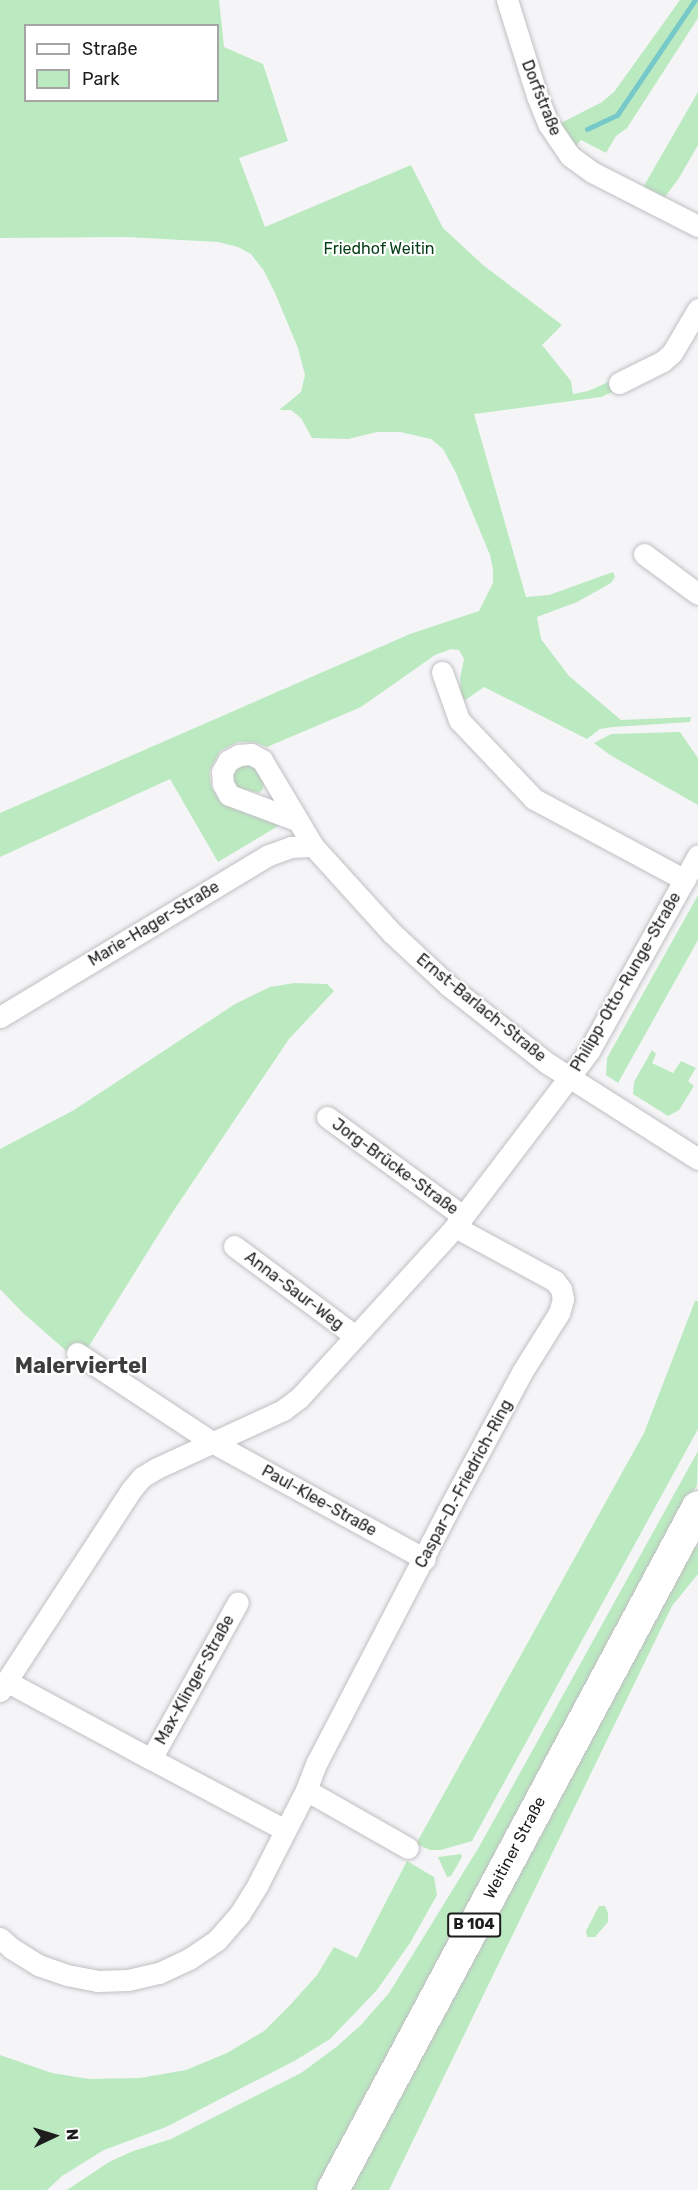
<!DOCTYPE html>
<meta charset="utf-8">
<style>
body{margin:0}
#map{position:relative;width:698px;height:2190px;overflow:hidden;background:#f5f5f8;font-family:Rubik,sans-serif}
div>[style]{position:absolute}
.green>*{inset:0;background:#bbeac0}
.stream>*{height:5px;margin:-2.5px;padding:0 2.5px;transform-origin:2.5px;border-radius:2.5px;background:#77c9c9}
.roads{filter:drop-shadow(0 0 2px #c0c0c3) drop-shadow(0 0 2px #c0c0c3)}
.street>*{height:21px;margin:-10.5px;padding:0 10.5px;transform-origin:10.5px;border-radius:10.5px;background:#fff}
.primary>*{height:32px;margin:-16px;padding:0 16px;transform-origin:16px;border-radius:16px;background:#fff}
span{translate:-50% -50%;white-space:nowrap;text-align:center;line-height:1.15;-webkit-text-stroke:4.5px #fff;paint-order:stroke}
.shield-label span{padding:2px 4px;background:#fff;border:2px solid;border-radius:4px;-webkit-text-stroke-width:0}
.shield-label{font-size:15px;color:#1d1d1e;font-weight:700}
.street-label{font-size:16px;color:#1d1d1e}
.park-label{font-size:16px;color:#053e16}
.district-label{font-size:22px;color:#3d3d3f;font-weight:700}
.legend{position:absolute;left:24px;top:24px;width:195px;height:78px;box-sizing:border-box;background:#fff;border:2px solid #a5a5a5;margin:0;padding:8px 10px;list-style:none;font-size:18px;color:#1d1d1e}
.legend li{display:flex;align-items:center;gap:12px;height:30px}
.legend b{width:30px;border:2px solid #a5a5a5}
.north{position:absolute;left:24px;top:2106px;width:60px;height:60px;-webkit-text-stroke:4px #fff;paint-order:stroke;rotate:86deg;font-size:16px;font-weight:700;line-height:24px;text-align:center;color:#1d1d1e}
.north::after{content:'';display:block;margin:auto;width:21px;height:27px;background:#1d1d1e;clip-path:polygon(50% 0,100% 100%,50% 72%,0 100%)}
</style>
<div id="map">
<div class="green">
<i style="clip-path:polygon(evenodd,0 0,219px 0,224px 47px,263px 64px,288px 141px,239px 158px,265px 227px,411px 165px,443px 228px,483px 265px,562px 325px,542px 345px,571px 381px,573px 394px,588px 391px,613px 380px,619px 389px,601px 397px,474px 414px,526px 597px,549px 595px,613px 572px,615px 577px,611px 583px,577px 602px,537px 617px,541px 639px,569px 676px,621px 720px,691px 717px,690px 722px,613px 727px,600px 729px,587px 739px,484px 687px,461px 703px,460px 678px,464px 659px,459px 650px,451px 649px,435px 655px,361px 707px,267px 747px,253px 742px,238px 742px,220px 751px,209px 772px,211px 786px,217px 797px,227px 806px,280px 825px,218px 862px,170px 779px,0 857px,0 813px,410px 634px,479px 611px,493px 583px,493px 570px,490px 555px,456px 473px,443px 449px,431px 439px,400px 432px,377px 432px,348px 439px,312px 438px,301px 418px,291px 410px,279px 410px,301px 392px,305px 375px,298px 348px,275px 293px,264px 271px,251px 254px,238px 247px,218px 242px,181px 240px,127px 237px,0 238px,0 0,26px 26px,218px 26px,218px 100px,26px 100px,26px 26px)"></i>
<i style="clip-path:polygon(680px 0,698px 0,698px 18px,627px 128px,616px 136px,606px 153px,581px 140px,574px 149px,557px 125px,602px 102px,614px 92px)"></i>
<i style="clip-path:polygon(698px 92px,698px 145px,679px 178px,662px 201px,641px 191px)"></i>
<i style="clip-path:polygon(680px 732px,698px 758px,698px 805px,610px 755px,594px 743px,611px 734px)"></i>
<i style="clip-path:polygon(248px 764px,256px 768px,264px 781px,263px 789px,259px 793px,239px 788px,234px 782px,231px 776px,234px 769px)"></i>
<i style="clip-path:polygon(698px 895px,698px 940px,618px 1083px,606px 1075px,607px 1058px)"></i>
<i style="clip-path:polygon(294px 983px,327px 984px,334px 991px,289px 1039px,170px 1216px,79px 1362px,23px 1313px,0 1289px,0 1149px,74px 1110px,235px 1004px,270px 987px)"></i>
<i style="clip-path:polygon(652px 1050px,656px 1054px,652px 1063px,673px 1073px,681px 1061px,696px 1068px,688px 1081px,694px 1086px,679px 1110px,668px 1116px,633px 1094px,634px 1082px)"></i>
<i style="clip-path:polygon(695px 1301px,698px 1301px,698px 1429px,472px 1841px,441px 1850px,430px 1850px,416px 1844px,644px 1433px)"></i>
<i style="clip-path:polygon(698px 1451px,697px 1485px,321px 2190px,67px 2190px,109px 2162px,133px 2151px,171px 2139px,301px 2073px,335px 2048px,361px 2025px,389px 1993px,479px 1847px)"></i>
<i style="clip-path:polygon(698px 1544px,698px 1574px,672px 1606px,389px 2190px,345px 2190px,679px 1567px)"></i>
<i style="clip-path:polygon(461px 1854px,462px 1857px,451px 1876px,447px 1877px,438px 1857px)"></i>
<i style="clip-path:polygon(407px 1861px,434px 1877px,437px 1895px,410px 1943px,377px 1990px,330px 2039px,296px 2060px,166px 2127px,104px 2150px,62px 2176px,47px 2190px,0 2190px,0 2055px,52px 2073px,89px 2079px,140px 2078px,186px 2070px,227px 2053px,264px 2031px,291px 2004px,317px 1975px,334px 1947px,357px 1958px)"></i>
<i style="clip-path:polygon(599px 1906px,605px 1906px,608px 1913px,608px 1922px,595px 1937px,587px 1937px,586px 1931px)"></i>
</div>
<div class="stream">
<i style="left:587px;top:129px;width:33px;rotate:-25deg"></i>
<i style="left:617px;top:115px;width:139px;rotate:-55.9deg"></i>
</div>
<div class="roads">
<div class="street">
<i style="left:507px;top:0;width:101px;rotate:72.6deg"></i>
<i style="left:537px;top:96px;width:31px;rotate:68deg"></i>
<i style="left:549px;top:125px;width:37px;rotate:56deg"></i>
<i style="left:570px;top:156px;width:27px;rotate:36deg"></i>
<i style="left:592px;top:172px;width:119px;rotate:27deg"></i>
<i style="left:619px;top:383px;width:49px;rotate:-26.6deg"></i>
<i style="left:663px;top:361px;width:12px;rotate:-42deg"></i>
<i style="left:672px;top:353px;width:51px;rotate:-59.4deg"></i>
<i style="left:644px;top:554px;width:67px;rotate:36.5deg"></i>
<i style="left:442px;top:672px;width:51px;rotate:70.5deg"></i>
<i style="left:459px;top:720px;width:109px;rotate:46.5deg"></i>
<i style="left:534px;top:799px;width:171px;rotate:28.2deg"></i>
<i style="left:296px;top:820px;width:72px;rotate:-159.5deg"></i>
<i style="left:229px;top:795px;width:13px;rotate:-119deg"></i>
<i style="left:223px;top:784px;width:12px;rotate:-95deg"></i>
<i style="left:222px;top:772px;width:13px;rotate:-61deg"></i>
<i style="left:228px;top:761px;width:13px;rotate:-29deg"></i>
<i style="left:239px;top:755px;width:12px;rotate:-5deg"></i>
<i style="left:251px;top:754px;width:13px;rotate:29deg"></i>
<i style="left:262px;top:760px;width:100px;rotate:59.3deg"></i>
<i style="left:313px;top:846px;width:118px;rotate:47.8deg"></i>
<i style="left:392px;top:933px;width:78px;rotate:42.9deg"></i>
<i style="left:449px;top:986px;width:125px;rotate:38.2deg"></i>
<i style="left:547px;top:1063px;width:179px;rotate:32.4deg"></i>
<i style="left:0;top:1017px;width:314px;rotate:-31.1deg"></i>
<i style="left:269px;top:855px;width:23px;rotate:-20deg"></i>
<i style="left:291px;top:847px;width:22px;rotate:-3deg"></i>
<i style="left:327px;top:1117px;width:168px;rotate:36.1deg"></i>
<i style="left:234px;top:1246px;width:149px;rotate:36.6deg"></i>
<i style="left:77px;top:1353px;width:162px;rotate:33.4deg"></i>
<i style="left:212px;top:1442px;width:243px;rotate:28.8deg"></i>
<i style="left:6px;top:1681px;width:165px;rotate:28.3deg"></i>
<i style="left:151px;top:1759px;width:179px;rotate:-61deg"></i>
<i style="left:0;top:1691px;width:240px;rotate:-56.9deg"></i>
<i style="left:131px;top:1490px;width:17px;rotate:-50deg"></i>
<i style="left:142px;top:1477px;width:17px;rotate:-31deg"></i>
<i style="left:157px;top:1468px;width:139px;rotate:-24.7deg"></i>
<i style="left:283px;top:1410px;width:21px;rotate:-37deg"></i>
<i style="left:300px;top:1397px;width:230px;rotate:-47.6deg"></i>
<i style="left:455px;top:1227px;width:221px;rotate:-52.7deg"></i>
<i style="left:589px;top:1051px;width:224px;rotate:-60.9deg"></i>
<i style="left:151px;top:1759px;width:152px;rotate:27.9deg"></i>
<i style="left:306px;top:1790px;width:117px;rotate:29.6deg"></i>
<i style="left:0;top:1938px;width:15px;rotate:42deg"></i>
<i style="left:11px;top:1948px;width:32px;rotate:32deg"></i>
<i style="left:38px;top:1965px;width:31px;rotate:19deg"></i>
<i style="left:67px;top:1975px;width:31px;rotate:11deg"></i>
<i style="left:97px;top:1981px;width:31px;rotate:-2deg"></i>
<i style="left:128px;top:1980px;width:32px;rotate:-13deg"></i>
<i style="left:159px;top:1973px;width:33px;rotate:-25deg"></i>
<i style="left:189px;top:1959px;width:34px;rotate:-34deg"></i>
<i style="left:217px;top:1940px;width:33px;rotate:-49deg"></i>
<i style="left:239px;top:1915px;width:36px;rotate:-58deg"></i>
<i style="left:258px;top:1884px;width:106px;rotate:-62.9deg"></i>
<i style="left:306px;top:1790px;width:30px;rotate:-69deg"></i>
<i style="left:317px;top:1762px;width:282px;rotate:-62.5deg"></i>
<i style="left:447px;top:1512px;width:159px;rotate:-61.8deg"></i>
<i style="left:522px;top:1372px;width:70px;rotate:-57.9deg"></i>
<i style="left:559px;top:1313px;width:15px;rotate:-74deg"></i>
<i style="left:563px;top:1299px;width:10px;rotate:-101deg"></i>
<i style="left:561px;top:1289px;width:10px;rotate:-127deg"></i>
<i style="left:555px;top:1281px;width:114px;rotate:-151.6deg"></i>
</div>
<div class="primary">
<i style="left:333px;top:2190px;width:774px;rotate:-61.88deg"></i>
</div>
</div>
<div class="shield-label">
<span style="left:474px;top:1925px">B 104</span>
</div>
<div class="street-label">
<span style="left:541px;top:98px;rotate:68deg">Dorfstraße</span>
<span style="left:154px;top:924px;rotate:-31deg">Marie-Hager-Straße</span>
<span style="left:626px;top:982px;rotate:-60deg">Philipp-Otto-Runge-Straße</span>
<span style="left:481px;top:1008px;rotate:39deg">Ernst-Barlach-Straße</span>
<span style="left:395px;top:1167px;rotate:36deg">Jorg-Brücke-Straße</span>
<span style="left:294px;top:1291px;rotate:37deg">Anna-Saur-Weg</span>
<span style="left:464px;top:1484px;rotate:-62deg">Caspar-D.-Friedrich-Ring</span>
<span style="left:319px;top:1501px;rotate:29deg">Paul-Klee-Straße</span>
<span style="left:195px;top:1680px;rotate:-61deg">Max-Klinger-Straße</span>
<span style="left:515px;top:1848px;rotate:-62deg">Weitiner Straße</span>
</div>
<div class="park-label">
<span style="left:379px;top:249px">Friedhof Weitin</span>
</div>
<div class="district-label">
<span style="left:81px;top:1366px">Malerviertel</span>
</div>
<ul class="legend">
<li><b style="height:8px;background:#fff"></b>Straße</li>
<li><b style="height:16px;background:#bbeac0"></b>Park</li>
</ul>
<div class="north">N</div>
</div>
